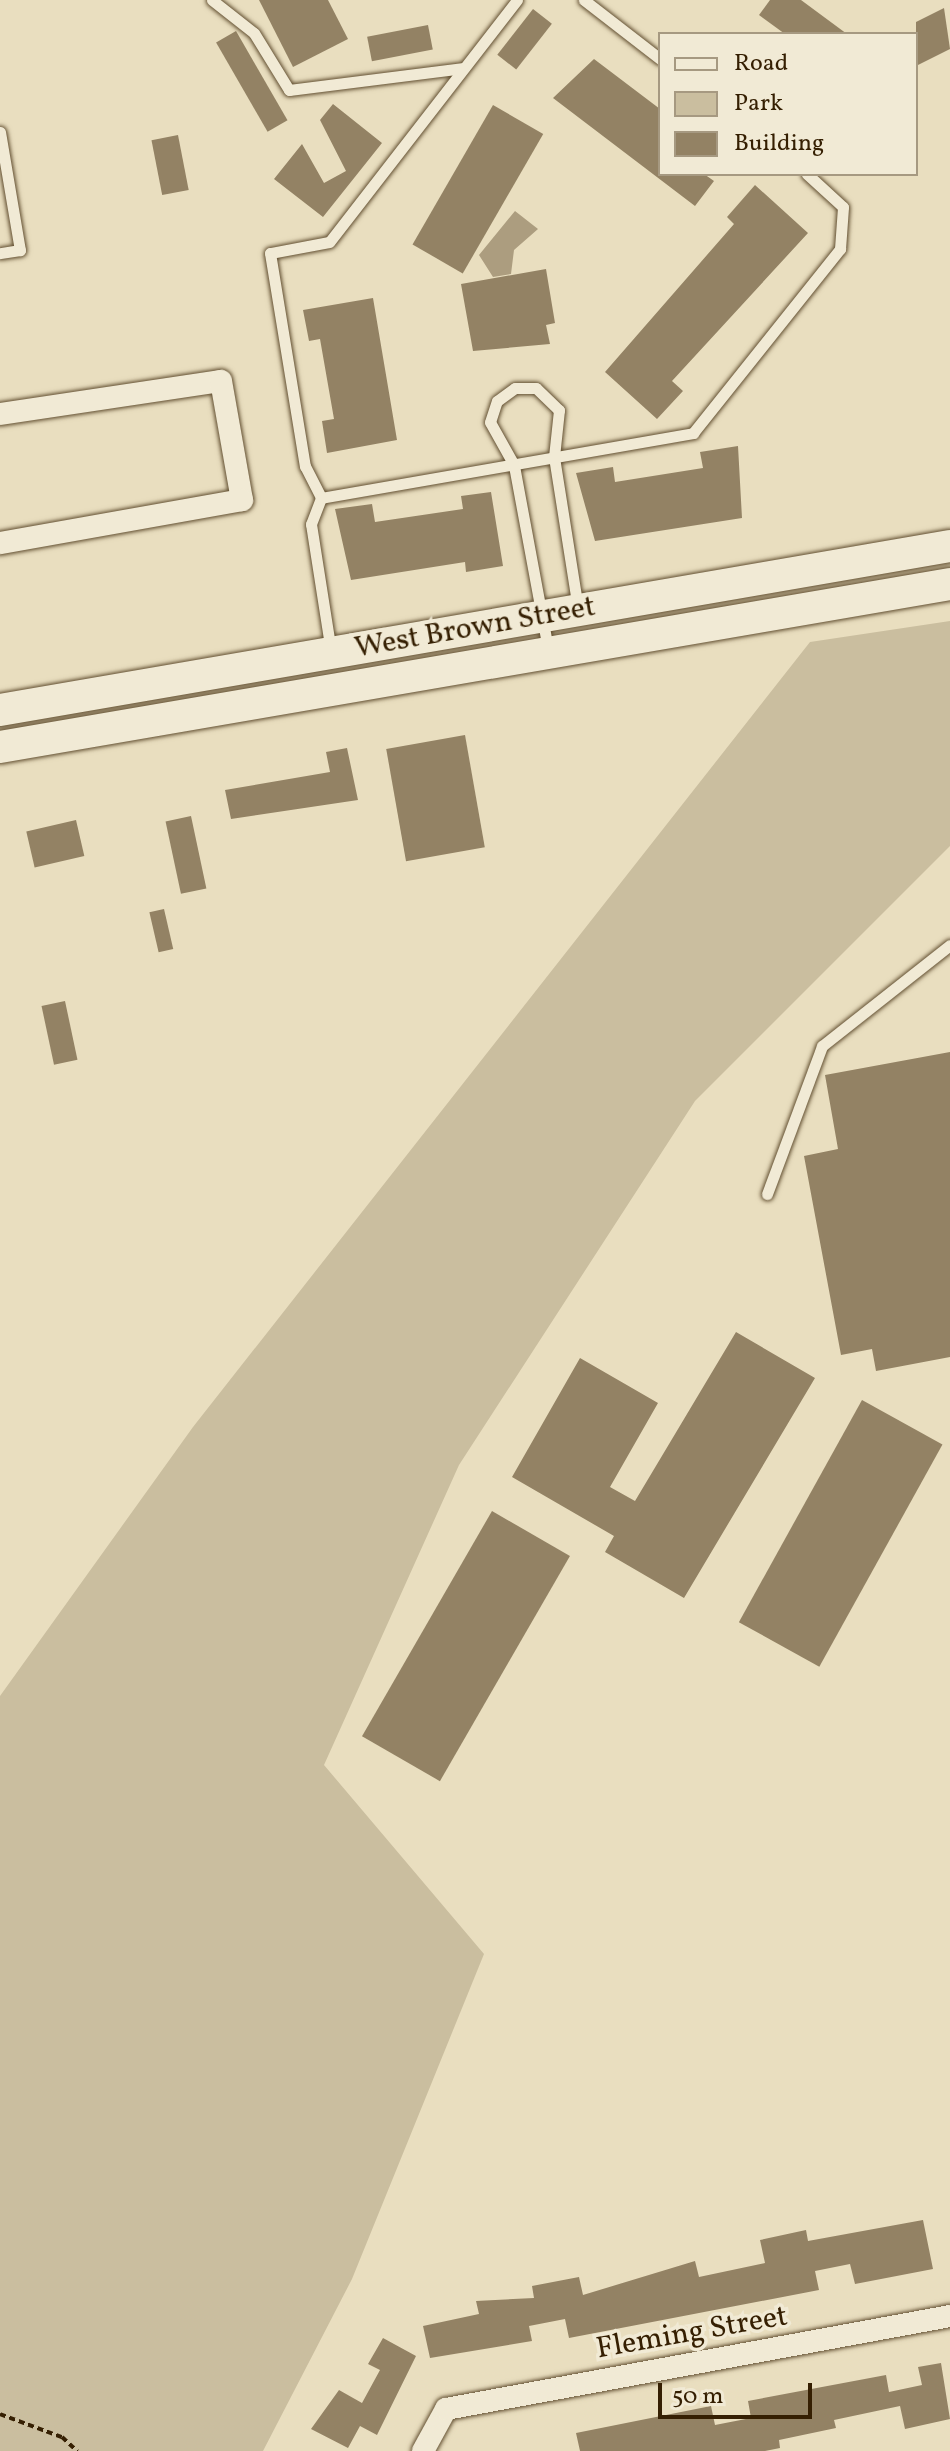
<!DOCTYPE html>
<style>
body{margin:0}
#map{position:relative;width:950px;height:2451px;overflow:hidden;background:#e9debf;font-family:Vollkorn,serif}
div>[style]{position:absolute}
.green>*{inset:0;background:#cabe9f}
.water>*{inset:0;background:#ac9d7f}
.building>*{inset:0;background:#938264;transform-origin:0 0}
.path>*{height:4px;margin-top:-2px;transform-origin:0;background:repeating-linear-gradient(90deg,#351f02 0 6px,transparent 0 10px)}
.roads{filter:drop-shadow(0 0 2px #624f31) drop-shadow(0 0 2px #624f31)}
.lane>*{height:11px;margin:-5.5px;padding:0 5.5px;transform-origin:5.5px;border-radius:5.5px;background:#f1ead5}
.street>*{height:22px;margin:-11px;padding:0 11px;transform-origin:11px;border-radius:11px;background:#f1ead5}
.secondary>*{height:32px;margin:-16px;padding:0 16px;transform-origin:16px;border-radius:16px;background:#f1ead5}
span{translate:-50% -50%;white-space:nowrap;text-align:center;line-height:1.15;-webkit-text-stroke:7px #f1ead5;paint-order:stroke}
.street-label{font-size:30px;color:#351f02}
.legend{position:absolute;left:658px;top:32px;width:260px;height:144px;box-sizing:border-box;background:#f1ead5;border:2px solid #a69981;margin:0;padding:10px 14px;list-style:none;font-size:24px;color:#351f02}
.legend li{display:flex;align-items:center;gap:16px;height:40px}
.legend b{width:40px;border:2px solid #a69981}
.scale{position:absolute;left:658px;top:2383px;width:154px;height:36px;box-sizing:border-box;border:4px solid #351f02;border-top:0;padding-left:10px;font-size:24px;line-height:28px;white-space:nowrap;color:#351f02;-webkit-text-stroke:6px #f1ead5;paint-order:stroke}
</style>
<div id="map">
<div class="green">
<i style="clip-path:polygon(950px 621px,950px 846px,695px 1101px,459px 1465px,324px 1765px,484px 1954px,352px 2279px,263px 2451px,0 2451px,0 1696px,193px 1427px,810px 642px)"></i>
</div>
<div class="water">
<i style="clip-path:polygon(515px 211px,538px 229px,514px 250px,511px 274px,493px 277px,479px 255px)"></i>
</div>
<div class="building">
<i style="clip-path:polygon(259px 0,328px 0,348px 39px,293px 67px)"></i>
<i style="clip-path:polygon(770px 0,801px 0,847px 34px,785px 34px,759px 15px)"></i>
<i style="clip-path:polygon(944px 8px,950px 49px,916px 66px,916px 22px)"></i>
<i style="left:533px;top:9px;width:24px;height:58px;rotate:38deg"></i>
<i style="left:428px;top:25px;width:25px;height:62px;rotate:79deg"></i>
<i style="left:236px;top:31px;width:103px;height:23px;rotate:60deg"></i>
<i style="clip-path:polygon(594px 59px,660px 109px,660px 174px,704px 174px,714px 181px,695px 206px,553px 98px)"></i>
<i style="clip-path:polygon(333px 104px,382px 143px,323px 217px,274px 179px,302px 144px,324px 183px,346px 171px,320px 120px)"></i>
<i style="left:493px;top:105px;width:58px;height:161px;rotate:30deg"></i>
<i style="left:178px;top:135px;width:56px;height:27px;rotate:79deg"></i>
<i style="clip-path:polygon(755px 185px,808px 233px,672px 381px,683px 391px,657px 419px,605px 372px,734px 224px,727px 217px)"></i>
<i style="clip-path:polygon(546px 269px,555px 323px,546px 325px,550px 344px,473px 351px,461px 284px)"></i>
<i style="clip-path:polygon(373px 298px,397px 440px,327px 453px,322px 421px,334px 419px,320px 339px,309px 341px,303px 310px)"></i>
<i style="clip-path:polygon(738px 446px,742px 518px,595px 541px,576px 473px,613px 467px,615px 482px,703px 468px,700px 452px)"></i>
<i style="clip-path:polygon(491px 492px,503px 566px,466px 572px,465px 562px,351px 580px,335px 509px,372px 504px,375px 522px,463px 509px,461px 496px)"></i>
<i style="left:465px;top:735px;width:114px;height:80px;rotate:80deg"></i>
<i style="clip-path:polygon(347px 748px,358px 800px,231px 819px,225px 790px,330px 772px,326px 752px)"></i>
<i style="left:191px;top:816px;width:74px;height:26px;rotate:78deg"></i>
<i style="left:76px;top:820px;width:37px;height:51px;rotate:77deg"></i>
<i style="left:164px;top:909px;width:41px;height:15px;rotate:77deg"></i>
<i style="left:65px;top:1001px;width:60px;height:24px;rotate:78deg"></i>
<i style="clip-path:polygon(950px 1052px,950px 1357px,876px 1371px,872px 1349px,841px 1355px,804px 1156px,838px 1149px,825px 1075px)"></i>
<i style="clip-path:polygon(736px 1332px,815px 1378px,684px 1598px,605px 1552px,614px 1536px,512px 1477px,580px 1358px,658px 1403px,610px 1487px,635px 1501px)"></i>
<i style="left:862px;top:1400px;width:92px;height:254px;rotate:29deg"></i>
<i style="left:492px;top:1511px;width:90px;height:260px;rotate:30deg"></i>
<i style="clip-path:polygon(923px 2220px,933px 2269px,855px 2284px,850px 2264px,815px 2271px,819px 2290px,569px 2338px,565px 2319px,529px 2326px,532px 2341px,430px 2358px,423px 2326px,479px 2314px,476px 2301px,534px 2298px,532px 2286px,579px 2277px,583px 2295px,695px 2261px,699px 2277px,765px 2263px,760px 2240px,806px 2230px,808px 2241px)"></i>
<i style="clip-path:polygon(383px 2338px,416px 2356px,377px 2435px,360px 2426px,348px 2448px,311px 2429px,339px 2390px,362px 2403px,380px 2370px,368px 2364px)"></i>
<i style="clip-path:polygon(941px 2363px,950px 2419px,905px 2429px,900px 2406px,834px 2420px,836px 2428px,779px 2440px,780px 2448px,765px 2451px,580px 2451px,576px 2433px,711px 2406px,715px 2425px,751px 2418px,748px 2401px,886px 2375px,889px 2392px,922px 2385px,918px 2367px)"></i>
</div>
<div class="path">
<i style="left:0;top:2414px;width:66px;rotate:20.4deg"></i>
<i style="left:62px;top:2437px;width:21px;rotate:43deg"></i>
</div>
<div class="roads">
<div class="lane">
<i style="left:212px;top:0;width:53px;rotate:38.2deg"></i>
<i style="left:254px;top:33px;width:67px;rotate:58.4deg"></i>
<i style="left:289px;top:90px;width:176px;rotate:-7.2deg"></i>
<i style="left:517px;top:0;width:306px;rotate:127.8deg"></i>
<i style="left:329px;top:242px;width:60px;rotate:169.4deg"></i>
<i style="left:270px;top:253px;width:216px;rotate:80.7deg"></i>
<i style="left:305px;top:466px;width:36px;rotate:63deg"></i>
<i style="left:321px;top:498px;width:378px;rotate:-9.9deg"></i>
<i style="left:693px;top:433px;width:236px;rotate:-51.4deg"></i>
<i style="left:840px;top:249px;width:42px;rotate:-85.9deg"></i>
<i style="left:843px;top:207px;width:49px;rotate:-137.5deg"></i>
<i style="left:584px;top:0;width:96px;rotate:37.8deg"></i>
<i style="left:0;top:132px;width:120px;rotate:80.4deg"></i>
<i style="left:20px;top:250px;width:20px;rotate:171deg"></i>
<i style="left:321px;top:498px;width:28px;rotate:111deg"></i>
<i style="left:311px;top:524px;width:130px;rotate:81.1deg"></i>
<i style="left:548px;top:649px;width:187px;rotate:-100.5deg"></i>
<i style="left:514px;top:465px;width:49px;rotate:-119.2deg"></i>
<i style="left:490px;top:422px;width:22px;rotate:-72deg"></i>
<i style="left:497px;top:401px;width:22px;rotate:-36deg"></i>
<i style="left:515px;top:388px;width:21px"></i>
<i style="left:536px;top:388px;width:32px;rotate:44deg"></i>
<i style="left:559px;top:410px;width:47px;rotate:96.1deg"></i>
<i style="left:554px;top:457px;width:154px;rotate:81deg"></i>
<i style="left:767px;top:1194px;width:158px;rotate:-69.6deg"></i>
<i style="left:822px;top:1046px;width:163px;rotate:-38.3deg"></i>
</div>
<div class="street">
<i style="left:0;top:414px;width:223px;rotate:-8.5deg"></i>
<i style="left:221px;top:381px;width:121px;rotate:80deg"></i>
<i style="left:242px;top:500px;width:246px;rotate:169.9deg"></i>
<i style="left:423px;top:2451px;width:48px;rotate:-61.3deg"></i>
<i style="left:446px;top:2409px;width:513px;rotate:-10.45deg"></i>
</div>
<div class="secondary">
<i style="left:0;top:710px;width:964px;rotate:-9.79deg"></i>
<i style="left:0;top:747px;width:964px;rotate:-9.74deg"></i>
</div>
</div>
<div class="street-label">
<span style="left:475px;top:628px;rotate:-10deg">West Brown Street</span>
<span style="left:692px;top:2333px;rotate:-10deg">Fleming Street</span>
</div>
<ul class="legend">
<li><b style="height:10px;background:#f1ead5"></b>Road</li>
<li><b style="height:22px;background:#cabe9f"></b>Park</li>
<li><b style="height:22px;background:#938264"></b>Building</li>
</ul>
<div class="scale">50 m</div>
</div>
